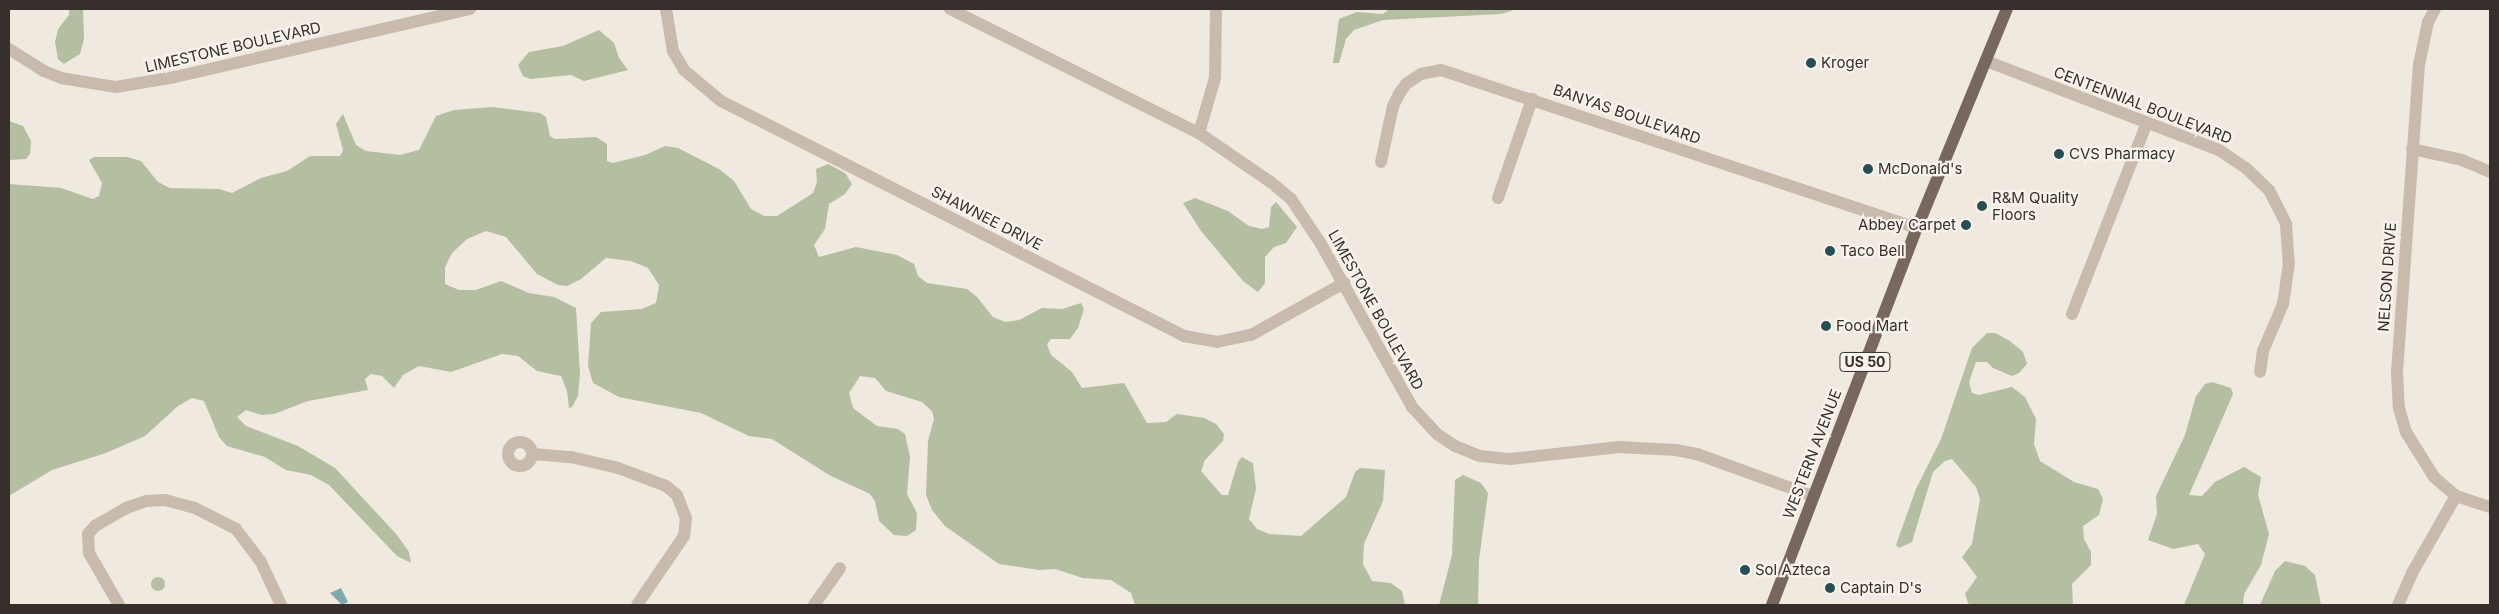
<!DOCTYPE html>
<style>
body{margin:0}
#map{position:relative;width:2499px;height:614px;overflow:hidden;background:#f0e9e0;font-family:Inter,sans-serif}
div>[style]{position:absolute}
.green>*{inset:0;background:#b4bea1}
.round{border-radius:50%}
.water>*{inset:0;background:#82a8ab}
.minor>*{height:12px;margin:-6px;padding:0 6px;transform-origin:6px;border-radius:6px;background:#c8baad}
.minor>.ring{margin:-6px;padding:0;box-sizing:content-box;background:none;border:12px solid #c8baad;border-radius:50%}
.major>*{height:12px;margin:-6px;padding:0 6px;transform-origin:6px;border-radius:6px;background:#77675e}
.dots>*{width:14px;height:14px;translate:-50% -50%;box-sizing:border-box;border:2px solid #f8f3ec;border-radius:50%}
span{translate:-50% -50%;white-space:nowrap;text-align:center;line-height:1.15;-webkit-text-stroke:4.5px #f8f3ec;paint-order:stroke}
.shield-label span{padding:1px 4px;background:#f8f3ec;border:1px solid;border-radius:4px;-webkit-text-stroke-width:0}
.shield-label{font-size:14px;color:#372f2b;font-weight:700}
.street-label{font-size:15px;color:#372f2b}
.poi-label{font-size:15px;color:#372f2b}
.left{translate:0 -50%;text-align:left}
.right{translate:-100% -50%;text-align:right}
.frame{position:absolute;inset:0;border:10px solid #372f2b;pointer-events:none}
</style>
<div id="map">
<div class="green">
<i style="clip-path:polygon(69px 9px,83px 9px,84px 39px,80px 54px,64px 64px,58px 59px,55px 42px,58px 29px,69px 15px)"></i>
<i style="clip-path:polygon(1389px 9px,1517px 9px,1501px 14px,1383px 20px,1354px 30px,1346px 39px,1339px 63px,1333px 63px,1339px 19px,1357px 12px,1383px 14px)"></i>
<i style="clip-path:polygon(599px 30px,614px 43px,619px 58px,628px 70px,584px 81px,571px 75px,530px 79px,523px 76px,518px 65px,529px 52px,563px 46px)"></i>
<i style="clip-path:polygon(493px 107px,540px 113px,546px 117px,550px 136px,555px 139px,596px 137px,607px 144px,607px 161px,613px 163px,645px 155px,665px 146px,678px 148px,719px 169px,734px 181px,751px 209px,764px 216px,777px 216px,813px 193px,817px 182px,816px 169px,828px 164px,845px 173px,852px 184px,845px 194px,829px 204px,825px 229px,814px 245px,819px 257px,856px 247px,897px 255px,914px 264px,918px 276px,927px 283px,967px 289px,977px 297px,993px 317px,1005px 322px,1019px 320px,1042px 308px,1062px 309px,1081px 303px,1084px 309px,1078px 328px,1070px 339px,1051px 339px,1047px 344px,1051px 355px,1072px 372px,1082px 388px,1124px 383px,1147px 423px,1166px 422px,1177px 414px,1204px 418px,1216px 424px,1224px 434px,1223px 441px,1205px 460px,1201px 471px,1222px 495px,1228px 495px,1238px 462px,1242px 457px,1253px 463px,1256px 489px,1249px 519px,1257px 529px,1269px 534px,1301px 536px,1346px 497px,1355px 472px,1360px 468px,1385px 470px,1383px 501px,1364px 544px,1363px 564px,1372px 581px,1391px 583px,1402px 591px,1405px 605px,1135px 605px,1131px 593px,1111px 580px,1083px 578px,1055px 569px,1039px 570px,999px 564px,945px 526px,932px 510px,926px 495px,928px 441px,934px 419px,932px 411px,922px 402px,886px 391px,875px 378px,860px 376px,849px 393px,853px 408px,877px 426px,898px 429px,905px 434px,910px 457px,907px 494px,917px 513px,916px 530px,907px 536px,894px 535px,879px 521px,875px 501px,870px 494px,829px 475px,772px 439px,749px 436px,701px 413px,619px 397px,593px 383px,588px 366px,591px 323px,601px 312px,642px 309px,656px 303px,659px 285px,648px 268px,631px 261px,606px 258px,581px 279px,567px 286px,558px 285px,537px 274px,506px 237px,486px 231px,467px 239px,452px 253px,445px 267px,445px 284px,459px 290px,476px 290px,501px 281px,529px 293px,554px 297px,576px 308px,580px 374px,578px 396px,572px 407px,569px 408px,567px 391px,561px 376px,537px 371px,518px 356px,502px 354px,451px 372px,419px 366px,403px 375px,394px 388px,382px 376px,371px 374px,365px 379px,368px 390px,308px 401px,274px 414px,262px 415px,246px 410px,237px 417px,246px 426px,298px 446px,335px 468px,397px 535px,409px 552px,411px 563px,397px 556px,329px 485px,311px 475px,286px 470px,265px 457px,227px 446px,219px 437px,204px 401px,192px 398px,178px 406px,145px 436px,106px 453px,52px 470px,9px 496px,9px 184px,61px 188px,93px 199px,99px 196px,102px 183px,89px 160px,94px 157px,127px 157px,141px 161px,158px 182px,170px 188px,219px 189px,232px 193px,261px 178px,287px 171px,310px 156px,340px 156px,343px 150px,336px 124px,343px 114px,356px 145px,366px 151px,400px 155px,419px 150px,436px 116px,454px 110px)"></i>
<i style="clip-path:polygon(9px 121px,23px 126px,31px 141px,30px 154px,26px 159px,9px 160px)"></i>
<i style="clip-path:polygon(1195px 198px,1228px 211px,1249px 226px,1262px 229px,1269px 227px,1271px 207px,1276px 202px,1297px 227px,1286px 243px,1274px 247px,1265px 257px,1265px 283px,1258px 292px,1243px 281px,1201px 231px,1183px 203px)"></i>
<i style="clip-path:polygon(1987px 333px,1995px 333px,2010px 341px,2023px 352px,2027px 364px,2019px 373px,2012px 376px,1993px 368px,1987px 362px,1976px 362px,1969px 382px,1972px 393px,1979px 395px,2012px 387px,2025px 397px,2036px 419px,2034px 444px,2040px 461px,2074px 482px,2098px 489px,2103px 499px,2099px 515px,2083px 526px,2084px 539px,2091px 552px,2091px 565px,2072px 584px,2073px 605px,1971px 605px,1968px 603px,1965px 594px,1977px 577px,1962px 557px,1972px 544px,1980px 499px,1976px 487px,1952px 459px,1945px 461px,1933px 472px,1912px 542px,1899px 548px,1896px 545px,1916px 489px,1941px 439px,1972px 348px)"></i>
<i style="clip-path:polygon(2212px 382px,2231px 388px,2233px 394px,2189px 495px,2202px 496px,2215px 482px,2244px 467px,2261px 477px,2258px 495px,2269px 534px,2261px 565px,2244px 594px,2243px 605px,2184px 605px,2205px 554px,2198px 544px,2173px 549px,2148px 540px,2157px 514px,2156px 496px,2185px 435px,2196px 396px,2205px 384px)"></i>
<i style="clip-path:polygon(1463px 475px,1481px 483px,1488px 493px,1479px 560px,1478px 605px,1439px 605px,1452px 555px,1455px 480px)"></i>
<i style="clip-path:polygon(2285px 561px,2305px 566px,2315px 575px,2321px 605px,2260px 605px,2275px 571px)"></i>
<i class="round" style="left:151px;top:577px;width:14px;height:14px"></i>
</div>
<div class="water">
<i style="clip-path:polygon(341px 588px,348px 602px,342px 605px,330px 593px)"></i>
</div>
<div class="minor">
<i style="left:666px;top:9px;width:43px;rotate:80.5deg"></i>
<i style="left:673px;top:51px;width:22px;rotate:60deg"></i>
<i style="left:684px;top:70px;width:48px;rotate:40deg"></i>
<i style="left:721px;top:101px;width:519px;rotate:26.91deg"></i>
<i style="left:1184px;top:336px;width:34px;rotate:10deg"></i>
<i style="left:1217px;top:342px;width:35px;rotate:-12deg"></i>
<i style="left:1251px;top:335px;width:107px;rotate:-29.2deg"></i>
<i style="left:950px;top:9px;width:278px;rotate:26.5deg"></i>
<i style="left:1199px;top:133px;width:88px;rotate:34.4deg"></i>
<i style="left:1272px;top:183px;width:25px;rotate:40deg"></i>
<i style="left:1291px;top:199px;width:54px;rotate:56.3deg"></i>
<i style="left:1321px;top:244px;width:187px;rotate:60.8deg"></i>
<i style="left:1412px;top:407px;width:37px;rotate:47deg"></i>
<i style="left:1437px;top:434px;width:22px;rotate:34deg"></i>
<i style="left:1455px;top:446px;width:27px;rotate:22deg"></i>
<i style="left:1480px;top:456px;width:30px;rotate:6deg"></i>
<i style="left:1510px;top:459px;width:110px;rotate:-6.3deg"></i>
<i style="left:1619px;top:447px;width:57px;rotate:3deg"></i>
<i style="left:1676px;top:450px;width:21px;rotate:11deg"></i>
<i style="left:1697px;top:454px;width:123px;rotate:19.9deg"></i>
<i style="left:2435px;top:9px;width:15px;rotate:118deg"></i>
<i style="left:2428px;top:22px;width:44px;rotate:101.8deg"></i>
<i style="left:2419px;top:65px;width:309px;rotate:94.1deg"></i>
<i style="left:2397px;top:373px;width:35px;rotate:87deg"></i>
<i style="left:2399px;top:408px;width:25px;rotate:74deg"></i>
<i style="left:2406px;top:432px;width:53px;rotate:58.1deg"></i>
<i style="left:2434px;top:477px;width:29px;rotate:41deg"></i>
<i style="left:2456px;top:496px;width:36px;rotate:18deg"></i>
<i style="left:9px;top:49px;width:41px;rotate:32.2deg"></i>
<i style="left:44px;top:71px;width:18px;rotate:22deg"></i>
<i style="left:61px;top:78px;width:56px;rotate:9.3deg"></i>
<i style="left:116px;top:87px;width:60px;rotate:-9.6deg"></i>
<i style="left:175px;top:77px;width:303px;rotate:-13deg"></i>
<i style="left:1986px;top:61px;width:249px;rotate:20.9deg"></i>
<i style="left:2219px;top:150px;width:32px;rotate:34deg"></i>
<i style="left:2246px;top:168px;width:32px;rotate:44deg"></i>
<i style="left:2269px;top:190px;width:38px;rotate:63deg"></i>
<i style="left:2286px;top:224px;width:39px;rotate:86deg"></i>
<i style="left:2289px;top:263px;width:41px;rotate:98.3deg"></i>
<i style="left:2283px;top:304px;width:51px;rotate:113.1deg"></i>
<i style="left:2263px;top:351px;width:21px;rotate:98deg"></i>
<i style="left:1199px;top:133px;width:57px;rotate:-73.8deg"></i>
<i style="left:1215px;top:78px;width:69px;rotate:-89.2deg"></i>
<i style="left:2412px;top:149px;width:51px;rotate:12.4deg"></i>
<i style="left:2462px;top:160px;width:30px;rotate:23deg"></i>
<i style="left:1381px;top:162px;width:57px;rotate:-77.9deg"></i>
<i style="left:1393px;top:106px;width:13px;rotate:-63deg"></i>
<i style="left:1399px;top:94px;width:12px;rotate:-55deg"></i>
<i style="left:1406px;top:84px;width:18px;rotate:-34deg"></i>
<i style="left:1421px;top:74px;width:20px;rotate:-11deg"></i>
<i style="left:1441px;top:70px;width:502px;rotate:18.36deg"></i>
<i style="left:1498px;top:198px;width:105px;rotate:-71deg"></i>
<i style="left:2072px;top:314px;width:205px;rotate:-68.6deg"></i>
<i class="ring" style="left:508px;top:442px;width:12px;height:12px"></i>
<i style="left:533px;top:454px;width:38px;rotate:5deg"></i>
<i style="left:571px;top:457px;width:48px;rotate:13.2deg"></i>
<i style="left:618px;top:468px;width:51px;rotate:20.6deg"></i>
<i style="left:666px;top:486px;width:14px;rotate:39deg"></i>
<i style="left:677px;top:495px;width:25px;rotate:69deg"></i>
<i style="left:686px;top:518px;width:18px;rotate:96deg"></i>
<i style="left:684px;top:536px;width:83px;rotate:124.3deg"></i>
<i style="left:119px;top:605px;width:60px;rotate:-120deg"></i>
<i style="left:89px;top:553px;width:19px;rotate:-93deg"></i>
<i style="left:88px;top:534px;width:11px;rotate:-49deg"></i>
<i style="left:95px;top:526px;width:36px;rotate:-30deg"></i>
<i style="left:126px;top:508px;width:21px;rotate:-19deg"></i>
<i style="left:146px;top:501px;width:19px;rotate:-3deg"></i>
<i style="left:165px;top:500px;width:31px;rotate:15deg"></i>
<i style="left:195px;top:508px;width:46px;rotate:27.1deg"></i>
<i style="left:236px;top:529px;width:41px;rotate:52.9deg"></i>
<i style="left:261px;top:562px;width:47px;rotate:65.1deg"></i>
<i style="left:814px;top:605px;width:45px;rotate:-54.9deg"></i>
<i style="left:2398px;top:605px;width:35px;rotate:-66deg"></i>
<i style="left:2412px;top:573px;width:89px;rotate:-60.3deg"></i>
</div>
<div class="major">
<i style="left:1772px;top:605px;width:404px;rotate:-69deg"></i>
<i style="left:1917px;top:228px;width:237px;rotate:-67.7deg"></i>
</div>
<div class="dots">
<i style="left:1811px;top:63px;background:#254f54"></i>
<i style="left:2059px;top:154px;background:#254f54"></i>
<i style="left:1868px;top:169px;background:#254f54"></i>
<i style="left:1982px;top:206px;background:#254f54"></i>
<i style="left:1966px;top:225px;background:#254f54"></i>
<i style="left:1830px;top:251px;background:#254f54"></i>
<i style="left:1826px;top:326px;background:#254f54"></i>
<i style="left:1745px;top:570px;background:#254f54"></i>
<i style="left:1830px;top:588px;background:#254f54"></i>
</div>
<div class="shield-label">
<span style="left:1865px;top:362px">US 50</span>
</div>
<div class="street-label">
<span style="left:233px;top:47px;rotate:-13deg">LIMESTONE BOULEVARD</span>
<span style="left:2143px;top:105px;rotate:21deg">CENTENNIAL BOULEVARD</span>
<span style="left:1627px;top:114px;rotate:19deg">BANYAS BOULEVARD</span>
<span style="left:987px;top:218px;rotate:27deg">SHAWNEE DRIVE</span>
<span style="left:2387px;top:277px;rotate:-86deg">NELSON DRIVE</span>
<span style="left:1376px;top:310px;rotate:61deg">LIMESTONE BOULEVARD</span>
<span style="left:1812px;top:454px;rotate:-69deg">WESTERN AVENUE</span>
</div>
<div class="poi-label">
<span class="left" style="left:1821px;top:63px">Kroger</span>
<span class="left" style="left:2069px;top:154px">CVS Pharmacy</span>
<span class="left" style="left:1878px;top:169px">McDonald's</span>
<span class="left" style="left:1992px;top:206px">R&amp;M Quality<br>Floors</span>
<span class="right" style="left:1956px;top:225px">Abbey Carpet</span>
<span class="left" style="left:1840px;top:251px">Taco Bell</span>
<span class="left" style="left:1836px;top:326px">Food Mart</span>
<span class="left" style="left:1755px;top:570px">Sol Azteca</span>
<span class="left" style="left:1840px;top:588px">Captain D's</span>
</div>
<div class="frame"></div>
</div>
